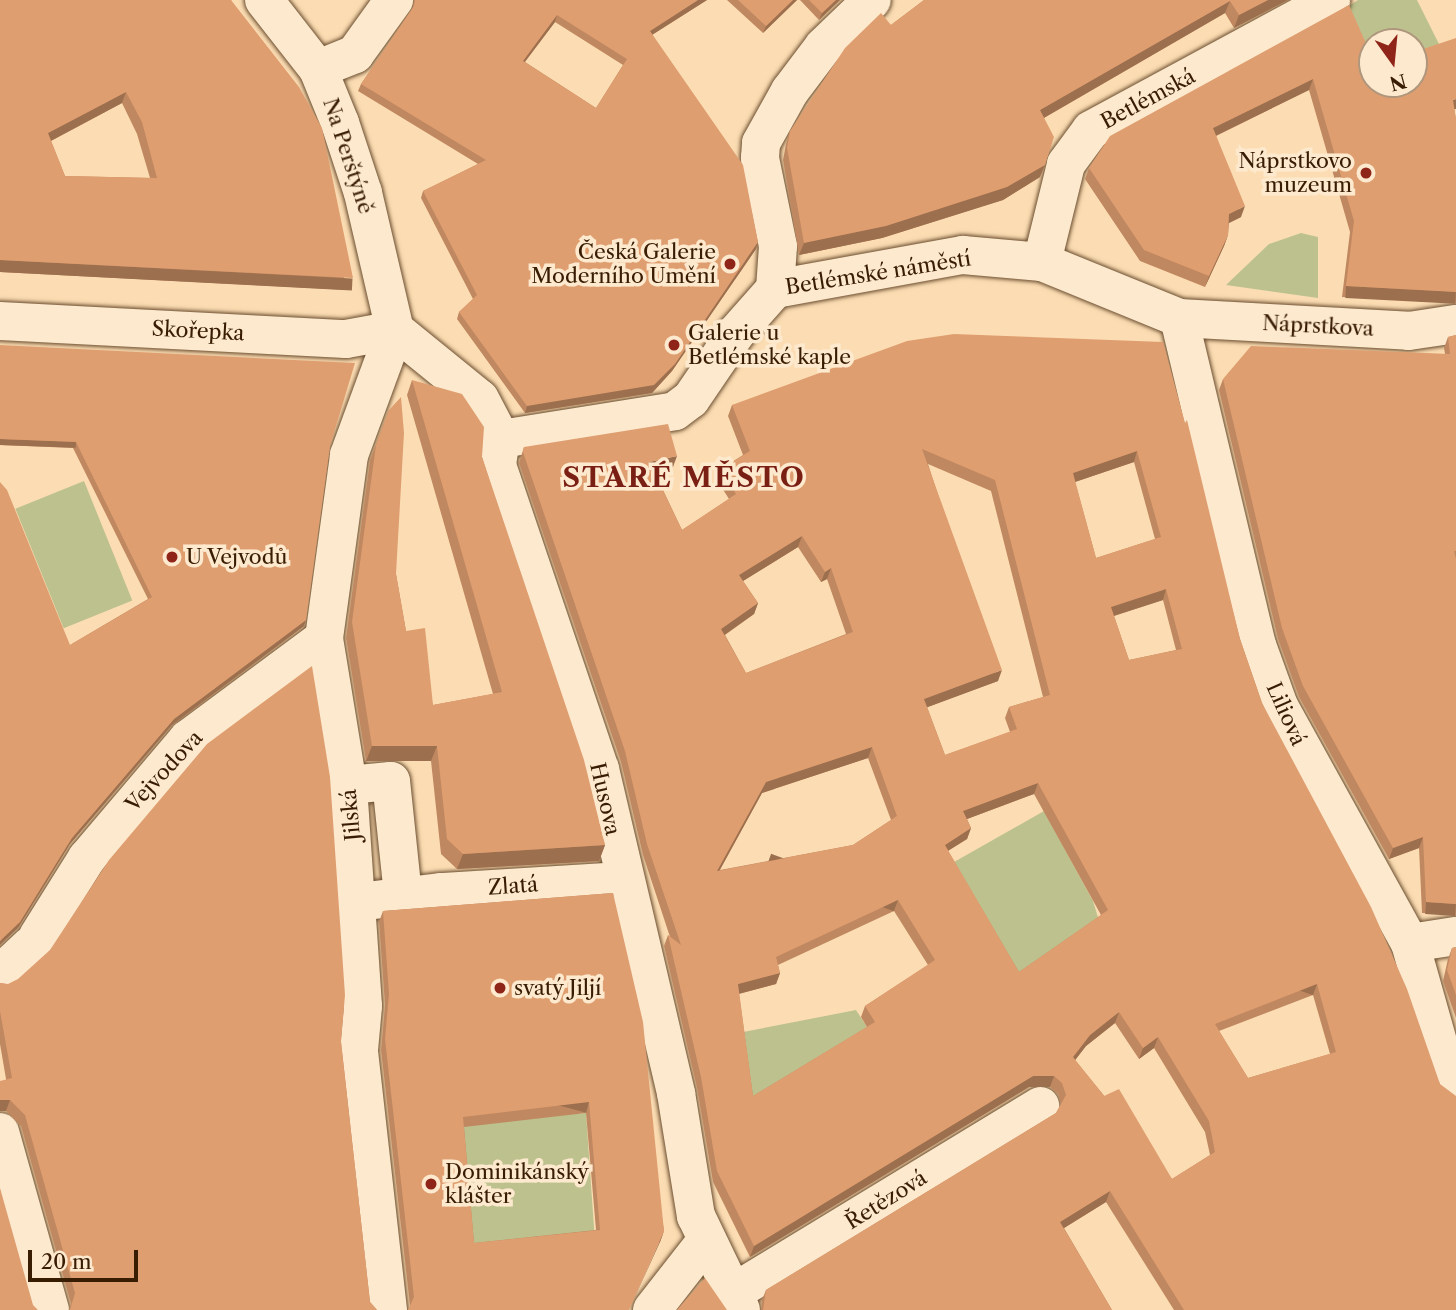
<!DOCTYPE html>
<meta charset="utf-8">
<style>
body{margin:0}
#map{position:relative;width:1456px;height:1310px;overflow:hidden;background:#fcddb3;font-family:"Libre Caslon Text",serif}
div>[style]{position:absolute}
.green>*{inset:0;background:#bdc18e;transform-origin:0 0}
.roads{filter:drop-shadow(0 0 2px #6a4d2f) drop-shadow(0 0 2px #6a4d2f)}
.minor>*{height:38px;margin:-19px;padding:0 19px;transform-origin:19px;border-radius:19px;background:#fde9ce}
.wall>*{inset:0;background:#c08860}
.shaded-wall>*{inset:0;background:#9c6f4e;transform-origin:0 0}
.building>*{inset:0;background:#df9e70}
.dots>*{width:19px;height:19px;translate:-50% -50%;box-sizing:border-box;border:4px solid #fde9ce;border-radius:50%}
span{translate:-50% -50%;white-space:nowrap;text-align:center;line-height:1.15;-webkit-text-stroke:7px #fde9ce;paint-order:stroke}
.street-label{font-size:21px;color:#391d03}
.poi-label{font-size:21px;color:#391d03}
.right{translate:-100% -50%;text-align:right}
.left{translate:0 -50%;text-align:left}
.district-label{font-size:28px;color:#7a1f14;font-weight:700;letter-spacing:2px}
.north{position:absolute;left:1358px;top:28px;width:70px;height:70px;box-sizing:border-box;background:#fde9ce;border:2px solid #af977d;border-radius:50%;rotate:165deg;font-size:19px;font-weight:700;line-height:28px;text-align:center;color:#391d03}
.north::after{content:'';display:block;margin:auto;width:24px;height:32px;background:#8f2418;clip-path:polygon(50% 0,100% 100%,50% 72%,0 100%)}
.scale{position:absolute;left:28px;top:1250px;width:110px;height:32px;box-sizing:border-box;border:4px solid #391d03;border-top:0;padding-left:9px;font-size:21px;line-height:24px;white-space:nowrap;color:#391d03;-webkit-text-stroke:5px #fde9ce;paint-order:stroke}
</style>
<div id="map">
<div class="green">
<i style="clip-path:polygon(1358px 0,1417px 0,1443px 52px,1414px 54px,1414px 42px,1372px 42px,1372px 72px,1344px 9px)"></i>
<i style="clip-path:polygon(1301px 233px,1318px 237px,1318px 298px,1226px 285px,1269px 244px)"></i>
<i style="left:84px;top:481px;width:129px;height:74px;rotate:68deg"></i>
<i style="clip-path:polygon(1044px 811px,1093px 901px,1100px 924px,1015px 983px,947px 866px)"></i>
<i style="clip-path:polygon(856px 1010px,871px 1033px,749px 1107px,738px 1033px)"></i>
<i style="left:586px;top:1113px;width:128px;height:128px;rotate:86deg"></i>
</div>
<div class="roads">
<div class="minor">
<i style="left:264px;top:0;width:88px;rotate:52deg"></i>
<i style="left:318px;top:69px;width:58px;rotate:67.8deg"></i>
<i style="left:340px;top:123px;width:74px;rotate:71.8deg"></i>
<i style="left:363px;top:193px;width:141px;rotate:76.9deg"></i>
<i style="left:318px;top:69px;width:40px;rotate:-22deg"></i>
<i style="left:355px;top:54px;width:67px;rotate:-54.2deg"></i>
<i style="left:1042px;top:262px;width:101px;rotate:-76.2deg"></i>
<i style="left:1066px;top:164px;width:42px;rotate:-53.7deg"></i>
<i style="left:1091px;top:130px;width:273px;rotate:-28.4deg"></i>
<i style="left:775px;top:289px;width:43px;rotate:-86deg"></i>
<i style="left:778px;top:246px;width:90px;rotate:-101.6deg"></i>
<i style="left:760px;top:158px;width:15px;rotate:-86deg"></i>
<i style="left:761px;top:143px;width:60px;rotate:-60.9deg"></i>
<i style="left:790px;top:91px;width:56px;rotate:-52.9deg"></i>
<i style="left:824px;top:46px;width:66px;rotate:-43.8deg"></i>
<i style="left:1179px;top:318px;width:336px;rotate:76.6deg"></i>
<i style="left:1257px;top:645px;width:65px;rotate:70.2deg"></i>
<i style="left:1279px;top:706px;width:271px;rotate:61.1deg"></i>
<i style="left:1410px;top:943px;width:110px;rotate:74.2deg"></i>
<i style="left:1440px;top:1049px;width:40px;rotate:66.6deg"></i>
<i style="left:0;top:321px;width:346px;rotate:3deg"></i>
<i style="left:346px;top:339px;width:50px;rotate:-10.4deg"></i>
<i style="left:395px;top:330px;width:109px;rotate:39.1deg"></i>
<i style="left:480px;top:399px;width:45px;rotate:62.3deg"></i>
<i style="left:501px;top:439px;width:26px;rotate:99deg"></i>
<i style="left:497px;top:465px;width:321px;rotate:71.3deg"></i>
<i style="left:600px;top:769px;width:333px;rotate:76.8deg"></i>
<i style="left:676px;top:1093px;width:125px;rotate:80.8deg"></i>
<i style="left:696px;top:1216px;width:104px;rotate:64.4deg"></i>
<i style="left:501px;top:439px;width:176px;rotate:-9.1deg"></i>
<i style="left:675px;top:411px;width:20px;rotate:-37deg"></i>
<i style="left:691px;top:399px;width:80px;rotate:-55.7deg"></i>
<i style="left:736px;top:333px;width:59px;rotate:-48.4deg"></i>
<i style="left:775px;top:289px;width:191px;rotate:-10.3deg"></i>
<i style="left:963px;top:255px;width:79px;rotate:5.1deg"></i>
<i style="left:1042px;top:262px;width:148px;rotate:22.2deg"></i>
<i style="left:1179px;top:318px;width:230px;rotate:3.2deg"></i>
<i style="left:1409px;top:331px;width:48px;rotate:-8.5deg"></i>
<i style="left:348px;top:785px;width:43px;rotate:-5.3deg"></i>
<i style="left:391px;top:781px;width:116px;rotate:84deg"></i>
<i style="left:358px;top:902px;width:85px;rotate:-6.8deg"></i>
<i style="left:442px;top:892px;width:182px;rotate:-3.5deg"></i>
<i style="left:38px;top:936px;width:92px;rotate:-57.9deg"></i>
<i style="left:87px;top:858px;width:156px;rotate:-49.7deg"></i>
<i style="left:188px;top:739px;width:169px;rotate:-36.6deg"></i>
<i style="left:1410px;top:943px;width:47px;rotate:-8.7deg"></i>
<i style="left:0;top:974px;width:42px;rotate:-43.1deg"></i>
<i style="left:0;top:1132px;width:185px;rotate:74.3deg"></i>
<i style="left:731px;top:1294px;width:362px;rotate:-31.3deg"></i>
<i style="left:388px;top:1310px;width:262px;rotate:-96.4deg"></i>
<i style="left:359px;top:1050px;width:44px;rotate:-84.8deg"></i>
<i style="left:363px;top:1006px;width:222px;rotate:-93.9deg"></i>
<i style="left:348px;top:785px;width:149px;rotate:-99.3deg"></i>
<i style="left:324px;top:638px;width:185px;rotate:-82.2deg"></i>
<i style="left:349px;top:455px;width:133px;rotate:-69.8deg"></i>
<i style="left:652px;top:1310px;width:88px;rotate:-52deg"></i>
</div>
</div>
<div class="wall">
<i style="clip-path:polygon(evenodd,0 0,231px 0,349px 290px,0 272px,0 0,122px 103px,137px 134px,150px 178px,65px 176px,51px 141px,122px 103px)"></i>
<i style="clip-path:polygon(evenodd,414px 0,707px 0,652px 35px,758px 242px,756px 249px,672px 371px,652px 393px,525px 413px,457px 319px,459px 312px,473px 299px,421px 198px,423px 191px,478px 164px,358px 91px,361px 84px,413px 8px,414px 0,555px 22px,623px 65px,596px 108px,525px 62px,555px 22px)"></i>
<i style="clip-path:polygon(727px 0,797px 0,763px 33px)"></i>
<i style="clip-path:polygon(800px 0,840px 0,819px 20px)"></i>
<i style="clip-path:polygon(924px 0,1288px 0,1234px 28px,1225px 13px,1044px 118px,1040px 177px,1003px 200px,882px 238px,799px 255px,783px 160px,786px 144px,790px 131px,891px 25px)"></i>
<i style="clip-path:polygon(1349px 5px,1372px 84px,1420px 50px,1454px 109px,1456px 119px,1456px 303px,1342px 297px,1350px 232px,1309px 90px,1216px 136px,1241px 217px,1229px 223px,1228px 235px,1224px 246px,1205px 287px,1140px 261px,1085px 179px,1089px 168px)"></i>
<i style="clip-path:polygon(1456px 335px,1456px 915px,1422px 913px,1419px 848px,1389px 859px,1299px 697px,1278px 639px,1219px 390px,1223px 379px,1445px 354px,1444px 348px,1448px 337px)"></i>
<i style="clip-path:polygon(evenodd,1163px 342px,1240px 639px,1262px 703px,1440px 1084px,1456px 1310px,1174px 1310px,1106px 1202px,1064px 1228px,1112px 1310px,761px 1310px,762px 1300px,766px 1290px,1056px 1113px,1061px 1104px,1058px 1094px,1050px 1087px,1029px 1087px,750px 1257px,713px 1182px,697px 1088px,664px 946px,668px 935px,670px 937px,643px 855px,621px 762px,519px 463px,524px 447px,673px 467px,654px 471px,682px 530px,729px 499px,717px 480px,721px 469px,743px 455px,728px 416px,732px 405px,1163px 342px,1134px 462px,1155px 539px,1096px 558px,1075px 482px,1134px 462px,1163px 342px,928px 464px,991px 491px,1043px 697px,1009px 707px,1005px 718px,1010px 732px,945px 755px,927px 707px,998px 681px,928px 464px,1163px 342px,798px 547px,821px 582px,827px 579px,846px 634px,746px 673px,725px 635px,754px 614px,758px 603px,743px 581px,798px 547px,1163px 342px,1163px 600px,1176px 650px,1129px 660px,1114px 616px,1163px 600px,1163px 342px,868px 758px,891px 820px,853px 845px,720px 870px,762px 793px,868px 758px,1163px 342px,1034px 794px,1101px 915px,1019px 972px,948px 851px,967px 839px,971px 828px,967px 819px,1034px 794px,1163px 342px,894px 911px,928px 965px,865px 1006px,861px 1017px,867px 1027px,753px 1096px,739px 994px,776px 984px,780px 973px,778px 965px,894px 911px,1163px 342px,1313px 995px,1330px 1054px,1248px 1078px,1219px 1031px,1313px 995px,1163px 342px,1115px 1023px,1139px 1059px,1154px 1048px,1205px 1132px,1210px 1155px,1172px 1179px,1075px 1060px,1086px 1046px,1115px 1023px)"></i>
<i style="clip-path:polygon(0 345px,330px 446px,304px 626px,172px 725px,70px 844px,18px 928px,70px 645px,148px 599px,73px 448px,0 445px)"></i>
<i style="clip-path:polygon(412px 380px,482px 457px,605px 845px,599px 861px,457px 869px,441px 854px,431px 761px,366px 761px,346px 638px,370px 460px,389px 410px,396px 574px,406px 631px,433px 705px,493px 694px,407px 395px)"></i>
<i style="clip-path:polygon(evenodd,613px 893px,664px 1231px,660px 1242px,410px 1306px,381px 1050px,385px 1005px,379px 922px,383px 911px,613px 893px,586px 1113px,596px 1230px,474px 1243px,464px 1127px,586px 1113px)"></i>
<i style="clip-path:polygon(1456px 947px,1456px 1018px,1443px 981px,1448px 959px,1452px 948px)"></i>
<i style="clip-path:polygon(0 983px,341px 1042px,370px 1302px,377px 1310px,69px 1310px,71px 1304px,21px 1126px,6px 1111px,6px 1079px,0 1044px)"></i>
</div>
<div class="shaded-wall">
<i style="clip-path:polygon(698px 0,707px 0,647px 38px,650px 31px)"></i>
<i style="clip-path:polygon(793px 0,797px 0,763px 33px,766px 26px)"></i>
<i style="clip-path:polygon(836px 0,840px 0,819px 20px,822px 13px)"></i>
<i style="clip-path:polygon(1268px 0,1288px 0,1234px 28px,1239px 15px)"></i>
<i style="clip-path:polygon(1230px 1px,1225px 13px,1035px 123px,1040px 110px)"></i>
<i style="clip-path:polygon(557px 15px,555px 22px,520px 68px,523px 61px)"></i>
<i style="clip-path:polygon(1313px 79px,1309px 90px,1209px 139px,1213px 128px)"></i>
<i style="clip-path:polygon(126px 92px,122px 103px,43px 145px,48px 133px)"></i>
<i style="clip-path:polygon(1456px 99px,1456px 109px,1449px 110px,1453px 100px)"></i>
<i style="clip-path:polygon(1045px 165px,1040px 177px,1003px 200px,882px 238px,799px 255px,804px 243px)"></i>
<i style="clip-path:polygon(1245px 206px,1241px 217px,1225px 225px,1229px 214px)"></i>
<i style="clip-path:polygon(1228px 235px,1224px 246px,1205px 287px,1209px 276px)"></i>
<i style="clip-path:polygon(758px 242px,756px 249px,672px 371px,652px 393px,525px 413px,527px 406px)"></i>
<i style="left:0;top:260px;width:353px;height:12px;rotate:3deg"></i>
<i style="left:1346px;top:286px;width:110px;height:12px;rotate:3deg"></i>
<i style="left:0;top:439px;width:76px;height:6px;rotate:2deg"></i>
<i style="clip-path:polygon(1137px 451px,1134px 462px,1069px 484px,1073px 473px)"></i>
<i style="clip-path:polygon(677px 456px,673px 467px,645px 473px,649px 462px)"></i>
<i style="clip-path:polygon(802px 536px,798px 547px,735px 586px,739px 575px)"></i>
<i style="clip-path:polygon(831px 568px,827px 579px,821px 582px,825px 572px)"></i>
<i style="clip-path:polygon(1166px 589px,1163px 600px,1107px 618px,1111px 607px)"></i>
<i style="clip-path:polygon(758px 603px,754px 614px,717px 640px,721px 629px)"></i>
<i style="clip-path:polygon(306px 620px,304px 626px,172px 725px,70px 844px,18px 928px,0 945px,0 941px,72px 838px,174px 719px)"></i>
<i style="clip-path:polygon(1002px 670px,998px 681px,920px 710px,924px 699px)"></i>
<i style="clip-path:polygon(372px 746px,437px 746px,431px 761px,366px 761px)"></i>
<i style="clip-path:polygon(872px 747px,868px 758px,762px 793px,713px 882px,717px 871px,766px 782px)"></i>
<i style="clip-path:polygon(1038px 783px,1034px 794px,959px 822px,963px 811px)"></i>
<i style="clip-path:polygon(971px 828px,967px 839px,941px 855px,945px 845px)"></i>
<i style="clip-path:polygon(1423px 837px,1419px 848px,1389px 859px,1393px 848px)"></i>
<i style="clip-path:polygon(605px 845px,599px 861px,457px 869px,463px 854px)"></i>
<i style="left:898px;top:900px;width:12px;height:135px;rotate:110deg"></i>
<i style="left:1426px;top:902px;width:30px;height:12px;rotate:4deg"></i>
<i style="clip-path:polygon(780px 973px,776px 984px,734px 995px,738px 984px)"></i>
<i style="left:1317px;top:984px;width:12px;height:110px;rotate:110deg"></i>
<i style="clip-path:polygon(1119px 1012px,1115px 1023px,1086px 1046px,1069px 1068px,1073px 1057px,1090px 1035px)"></i>
<i style="clip-path:polygon(1158px 1037px,1154px 1048px,1139px 1059px,1143px 1048px)"></i>
<i style="clip-path:polygon(1033px 1076px,1054px 1076px,1050px 1087px,1029px 1087px,750px 1257px,754px 1246px)"></i>
<i style="clip-path:polygon(0 1100px,10px 1100px,6px 1111px,0 1111px)"></i>
<i style="left:589px;top:1102px;width:11px;height:127px;rotate:105deg"></i>
<i style="clip-path:polygon(1110px 1191px,1106px 1202px,1056px 1233px,1060px 1222px)"></i>
<i style="clip-path:polygon(664px 1231px,660px 1242px,629px 1310px)"></i>
</div>
<div class="building">
<i style="clip-path:polygon(evenodd,0 0,231px 0,299px 87px,322px 128px,353px 278px,0 260px,0 0,126px 92px,142px 122px,157px 178px,65px 176px,48px 133px,126px 92px)"></i>
<i style="clip-path:polygon(evenodd,415px 0,698px 0,650px 31px,743px 165px,758px 242px,675px 364px,654px 385px,527px 406px,459px 312px,477px 295px,423px 191px,486px 160px,361px 84px,414px 6px,415px 0,557px 15px,627px 59px,596px 108px,523px 61px,557px 15px)"></i>
<i style="clip-path:polygon(738px 0,793px 0,766px 26px)"></i>
<i style="clip-path:polygon(809px 0,836px 0,822px 13px)"></i>
<i style="clip-path:polygon(924px 0,1268px 0,1239px 15px,1230px 1px,1040px 110px,1054px 137px,1045px 165px,1007px 187px,886px 226px,804px 243px,787px 148px,790px 131px,845px 48px,881px 13px,891px 25px)"></i>
<i style="clip-path:polygon(1349px 5px,1372px 57px,1372px 84px,1414px 84px,1414px 45px,1420px 42px,1420px 50px,1456px 38px,1456px 99px,1453px 100px,1456px 119px,1456px 292px,1346px 286px,1354px 221px,1313px 79px,1213px 128px,1245px 206px,1229px 214px,1228px 235px,1209px 276px,1144px 250px,1089px 168px,1110px 136px)"></i>
<i style="clip-path:polygon(evenodd,954px 334px,1163px 342px,1185px 423px,1187px 420px,1240px 639px,1262px 703px,1371px 907px,1407px 989px,1440px 1084px,1456px 1096px,1456px 1310px,1184px 1310px,1110px 1191px,1060px 1222px,1112px 1310px,763px 1310px,766px 1290px,1056px 1113px,1066px 1095px,1062px 1083px,1054px 1076px,1033px 1076px,754px 1246px,717px 1171px,701px 1077px,668px 935px,681px 945px,647px 844px,625px 751px,523px 452px,524px 447px,668px 424px,677px 456px,649px 462px,682px 530px,736px 494px,721px 469px,750px 451px,732px 405px,907px 341px,954px 334px,922px 449px,995px 480px,1050px 695px,1009px 707px,1017px 729px,945px 755px,924px 699px,1002px 670px,922px 449px,954px 334px,1137px 451px,1161px 537px,1096px 558px,1073px 473px,1137px 451px,954px 334px,802px 536px,825px 572px,831px 568px,853px 632px,746px 673px,721px 629px,758px 603px,739px 575px,802px 536px,954px 334px,1166px 589px,1182px 649px,1129px 660px,1111px 607px,1166px 589px,954px 334px,872px 747px,897px 816px,853px 845px,717px 871px,766px 782px,872px 747px,954px 334px,1038px 783px,1108px 910px,1019px 972px,945px 845px,971px 828px,963px 811px,1038px 783px,954px 334px,898px 900px,935px 960px,865px 1006px,875px 1022px,753px 1096px,738px 984px,780px 973px,776px 957px,898px 900px,954px 334px,1317px 984px,1336px 1052px,1248px 1078px,1215px 1024px,1317px 984px,954px 334px,1119px 1012px,1143px 1048px,1158px 1037px,1209px 1121px,1215px 1152px,1172px 1179px,1119px 1089px,1104px 1096px,1073px 1057px,1090px 1035px,1119px 1012px)"></i>
<i style="clip-path:polygon(1456px 335px,1456px 551px,1454px 551px,1456px 559px,1456px 904px,1426px 902px,1423px 837px,1393px 848px,1303px 686px,1282px 628px,1223px 379px,1251px 346px,1450px 354px,1448px 337px)"></i>
<i style="clip-path:polygon(0 345px,355px 363px,330px 446px,306px 620px,174px 719px,72px 838px,20px 922px,0 941px,0 482px,7px 490px,70px 645px,152px 597px,76px 442px,0 439px)"></i>
<i style="clip-path:polygon(412px 380px,462px 394px,484px 427px,482px 457px,584px 760px,605px 845px,463px 854px,447px 839px,437px 746px,372px 746px,352px 622px,376px 445px,389px 410px,401px 397px,404px 433px,396px 574px,406px 631px,425px 628px,433px 705px,502px 692px)"></i>
<i style="clip-path:polygon(312px 666px,330px 777px,345px 995px,341px 1042px,370px 1302px,377px 1310px,70px 1310px,75px 1293px,25px 1115px,10px 1100px,0 1100px,0 1081px,12px 1078px,0 1011px,0 983px,8px 984px,18px 979px,50px 950px,109px 860px,207px 744px)"></i>
<i style="clip-path:polygon(evenodd,613px 893px,643px 1022px,664px 1231px,629px 1310px,408px 1310px,414px 1297px,385px 1039px,389px 994px,383px 911px,613px 893px,589px 1102px,600px 1230px,474px 1243px,463px 1117px,589px 1102px)"></i>
<i style="clip-path:polygon(1456px 947px,1456px 995px,1447px 970px,1452px 948px)"></i>
<i style="clip-path:polygon(0 1188px,33px 1305px,38px 1310px,0 1310px)"></i>
<i style="clip-path:polygon(705px 1278px,727px 1310px,677px 1310px)"></i>
</div>
<div class="dots">
<i style="left:1366px;top:173px;background:#8f2418"></i>
<i style="left:730px;top:264px;background:#8f2418"></i>
<i style="left:674px;top:345px;background:#8f2418"></i>
<i style="left:172px;top:557px;background:#8f2418"></i>
<i style="left:500px;top:988px;background:#8f2418"></i>
<i style="left:431px;top:1184px;background:#8f2418"></i>
</div>
<div class="street-label">
<span style="left:1148px;top:99px;rotate:-28deg">Betlémská</span>
<span style="left:348px;top:156px;rotate:72deg">Na Perštýně</span>
<span style="left:878px;top:273px;rotate:-9deg">Betlémské náměstí</span>
<span style="left:1318px;top:326px;rotate:3deg">Náprstkova</span>
<span style="left:198px;top:331px;rotate:3deg">Skořepka</span>
<span style="left:1286px;top:714px;rotate:66deg">Liliová</span>
<span style="left:164px;top:771px;rotate:-47deg">Vejvodova</span>
<span style="left:605px;top:799px;rotate:77deg">Husova</span>
<span style="left:351px;top:815px;rotate:-95deg">Jilská</span>
<span style="left:513px;top:886px;rotate:-4deg">Zlatá</span>
<span style="left:886px;top:1200px;rotate:-32deg">Řetězová</span>
</div>
<div class="poi-label">
<span class="right" style="left:1352px;top:173px">Náprstkovo<br>muzeum</span>
<span class="right" style="left:716px;top:264px">Česká Galerie<br>Moderního Umění</span>
<span class="left" style="left:688px;top:345px">Galerie u<br>Betlémské kaple</span>
<span class="left" style="left:186px;top:557px">U Vejvodů</span>
<span class="left" style="left:514px;top:988px">svatý Jiljí</span>
<span class="left" style="left:445px;top:1184px">Dominikánský<br>klášter</span>
</div>
<div class="district-label">
<span style="left:684px;top:477px">STARÉ MĚSTO</span>
</div>
<div class="north">N</div>
<div class="scale">20 m</div>
</div>
